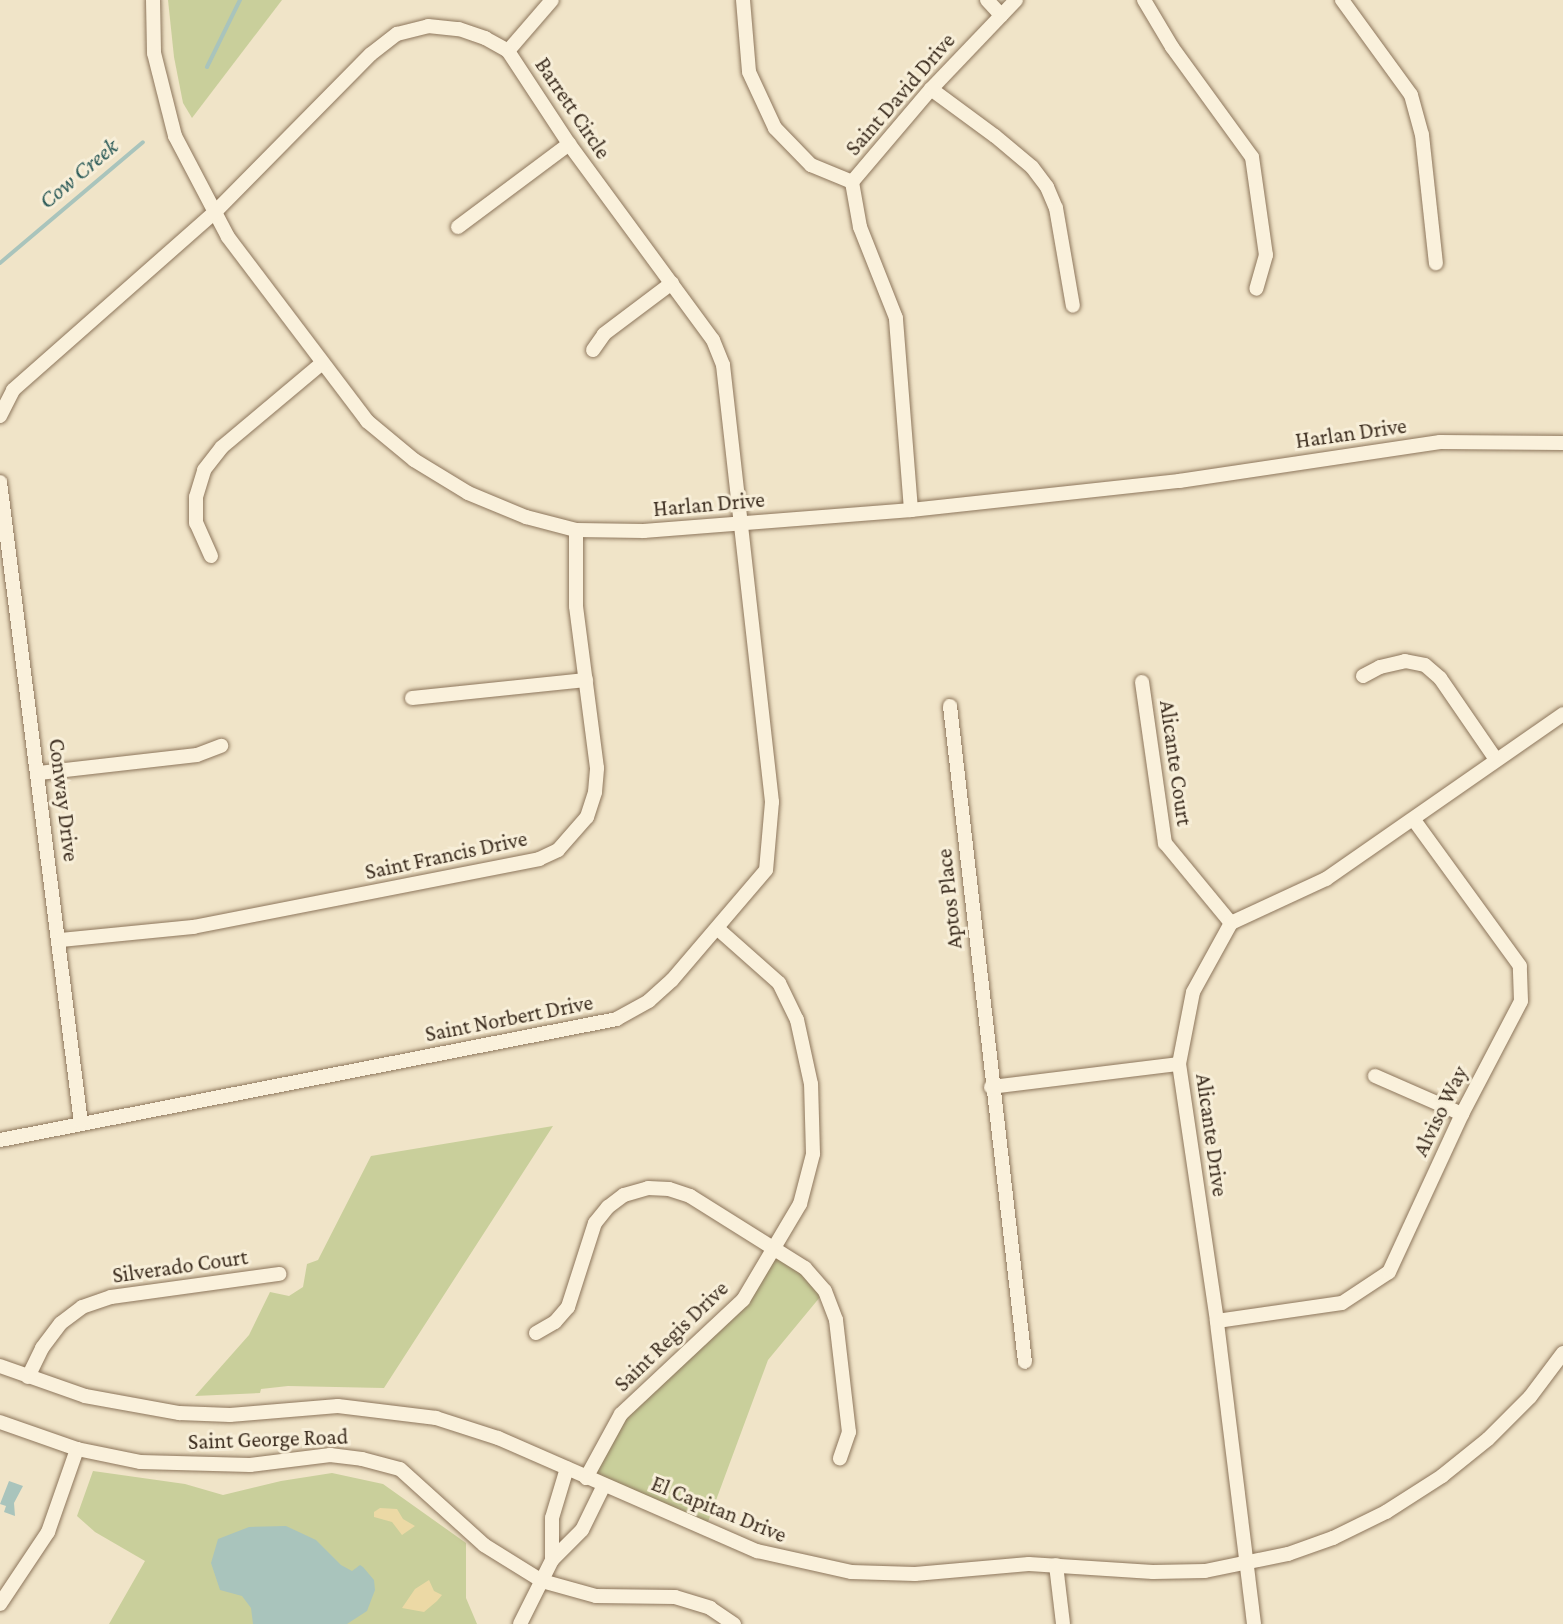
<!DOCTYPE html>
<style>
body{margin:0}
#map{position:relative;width:1563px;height:1624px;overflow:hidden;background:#f0e4c8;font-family:"Crimson Pro",serif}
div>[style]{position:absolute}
.green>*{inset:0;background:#c9cf9b}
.sand>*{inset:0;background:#ecd9a5}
.water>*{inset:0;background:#a9c4bc}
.stream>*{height:4px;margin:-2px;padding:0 2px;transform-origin:2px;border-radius:2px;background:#a9c4bc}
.roads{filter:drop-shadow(0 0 2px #8d765c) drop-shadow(0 0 2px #8d765c)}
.minor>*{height:14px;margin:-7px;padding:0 7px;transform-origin:7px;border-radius:7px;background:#faf1dc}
span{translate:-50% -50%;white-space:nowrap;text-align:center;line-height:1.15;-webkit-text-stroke:6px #f7eed8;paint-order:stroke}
.street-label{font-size:22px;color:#3d2e20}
.water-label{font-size:24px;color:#2f5d5a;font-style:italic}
</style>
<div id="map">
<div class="green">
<i style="clip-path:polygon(168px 0,282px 0,192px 118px,183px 103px,174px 57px)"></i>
<i style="clip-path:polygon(553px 1126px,384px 1388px,288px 1386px,261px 1389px,260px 1393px,195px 1396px,249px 1335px,270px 1292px,289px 1296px,303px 1287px,307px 1264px,318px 1260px,371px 1156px)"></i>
<i style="clip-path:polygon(776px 1250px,825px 1291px,768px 1360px,705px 1530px,587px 1478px,621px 1414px,743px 1300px)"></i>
<i style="clip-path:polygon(93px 1471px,185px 1484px,223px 1495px,281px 1481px,332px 1473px,383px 1484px,466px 1543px,466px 1598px,477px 1624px,109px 1624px,145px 1561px,95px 1532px,77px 1516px)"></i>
</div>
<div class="sand">
<i style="clip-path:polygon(380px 1508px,397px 1509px,403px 1519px,415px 1526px,402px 1535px,392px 1522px,374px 1517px,374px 1512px)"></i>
<i style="clip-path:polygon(429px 1580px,434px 1591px,442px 1595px,437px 1601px,424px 1612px,402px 1608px,415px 1589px)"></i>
</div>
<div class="water">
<i style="clip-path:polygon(9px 1481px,23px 1486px,14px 1503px,15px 1516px,4px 1512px,6px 1506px,0 1504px)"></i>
<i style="clip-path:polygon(286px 1526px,316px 1540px,341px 1565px,352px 1571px,360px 1565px,363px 1567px,374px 1580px,375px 1590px,367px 1611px,347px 1624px,253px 1624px,251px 1608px,242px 1596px,220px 1590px,211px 1563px,218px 1539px,249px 1527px)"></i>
</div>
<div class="stream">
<i style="left:207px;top:67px;width:75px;rotate:-63.8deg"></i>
<i style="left:0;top:263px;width:187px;rotate:-40.2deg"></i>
</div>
<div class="roads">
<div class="minor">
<i style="left:153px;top:0;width:53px;rotate:88.9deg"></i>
<i style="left:154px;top:53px;width:86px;rotate:75.8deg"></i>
<i style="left:175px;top:136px;width:114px;rotate:62.3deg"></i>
<i style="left:228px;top:237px;width:231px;rotate:52.9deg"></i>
<i style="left:367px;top:421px;width:61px;rotate:39.7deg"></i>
<i style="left:414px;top:460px;width:63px;rotate:31.4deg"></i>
<i style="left:468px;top:493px;width:63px;rotate:22.5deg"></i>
<i style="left:526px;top:517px;width:52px;rotate:14.6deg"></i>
<i style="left:576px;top:530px;width:68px;rotate:0.8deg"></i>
<i style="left:644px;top:531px;width:268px;rotate:-4.5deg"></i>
<i style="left:911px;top:510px;width:270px;rotate:-6.2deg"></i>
<i style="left:1179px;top:481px;width:264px;rotate:-8.5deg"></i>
<i style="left:1440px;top:442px;width:123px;rotate:0.5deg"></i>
<i style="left:743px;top:0;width:72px;rotate:85.2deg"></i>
<i style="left:749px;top:72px;width:62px;rotate:65.1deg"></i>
<i style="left:775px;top:128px;width:52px;rotate:45.8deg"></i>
<i style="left:811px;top:165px;width:44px;rotate:22.5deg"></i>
<i style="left:987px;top:0;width:21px;rotate:47deg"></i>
<i style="left:1144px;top:0;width:55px;rotate:59.2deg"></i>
<i style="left:1172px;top:47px;width:136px;rotate:54deg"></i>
<i style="left:1252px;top:157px;width:99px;rotate:81.9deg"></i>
<i style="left:1266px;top:255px;width:35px;rotate:106deg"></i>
<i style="left:1342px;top:0;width:117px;rotate:54deg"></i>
<i style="left:1411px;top:95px;width:41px;rotate:74.6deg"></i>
<i style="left:1422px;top:135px;width:129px;rotate:83.8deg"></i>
<i style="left:508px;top:51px;width:67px;rotate:-49.2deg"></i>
<i style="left:931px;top:89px;width:79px;rotate:36.3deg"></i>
<i style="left:995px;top:136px;width:48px;rotate:40deg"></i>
<i style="left:1032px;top:167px;width:25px;rotate:53deg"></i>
<i style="left:1047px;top:187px;width:23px;rotate:67deg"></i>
<i style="left:1056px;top:208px;width:99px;rotate:80.2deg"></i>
<i style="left:458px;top:227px;width:139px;rotate:-36.8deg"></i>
<i style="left:593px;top:350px;width:19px;rotate:-55deg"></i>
<i style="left:604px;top:334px;width:85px;rotate:-36.9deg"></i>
<i style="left:0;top:416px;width:29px;rotate:-63deg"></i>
<i style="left:13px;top:390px;width:268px;rotate:-41.4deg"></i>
<i style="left:214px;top:213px;width:223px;rotate:-45.4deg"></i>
<i style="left:371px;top:54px;width:33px;rotate:-38deg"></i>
<i style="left:397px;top:34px;width:32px;rotate:-14deg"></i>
<i style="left:428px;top:26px;width:31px;rotate:6deg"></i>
<i style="left:459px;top:29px;width:28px;rotate:19deg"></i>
<i style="left:485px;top:38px;width:26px;rotate:29deg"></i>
<i style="left:508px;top:51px;width:111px;rotate:56.7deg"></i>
<i style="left:569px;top:144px;width:243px;rotate:53.7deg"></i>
<i style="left:713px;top:340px;width:27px;rotate:68deg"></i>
<i style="left:723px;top:365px;width:440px;rotate:83.6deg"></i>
<i style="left:772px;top:802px;width:68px;rotate:95deg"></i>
<i style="left:766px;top:870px;width:145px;rotate:130.5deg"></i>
<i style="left:672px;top:980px;width:31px;rotate:138deg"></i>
<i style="left:649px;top:1001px;width:37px;rotate:151deg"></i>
<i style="left:617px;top:1019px;width:629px;rotate:168.9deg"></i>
<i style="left:0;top:482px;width:646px;rotate:82.8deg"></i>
<i style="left:911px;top:510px;width:193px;rotate:-94.5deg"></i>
<i style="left:896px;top:318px;width:98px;rotate:-111.6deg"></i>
<i style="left:860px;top:227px;width:46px;rotate:-100.1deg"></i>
<i style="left:852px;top:182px;width:122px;rotate:-49.7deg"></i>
<i style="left:931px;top:89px;width:123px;rotate:-46.3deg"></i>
<i style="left:211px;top:556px;width:36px;rotate:-114deg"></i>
<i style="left:196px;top:523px;width:26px;rotate:-90deg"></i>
<i style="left:196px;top:497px;width:28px;rotate:-73deg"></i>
<i style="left:204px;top:470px;width:29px;rotate:-52deg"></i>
<i style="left:222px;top:447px;width:131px;rotate:-40deg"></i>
<i style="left:1363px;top:676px;width:19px;rotate:-28deg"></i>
<i style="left:1380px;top:667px;width:26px;rotate:-13deg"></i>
<i style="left:1405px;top:661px;width:20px;rotate:11deg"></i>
<i style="left:1425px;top:665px;width:20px;rotate:41deg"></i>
<i style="left:1440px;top:678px;width:97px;rotate:55.5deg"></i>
<i style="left:1142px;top:682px;width:163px;rotate:81.9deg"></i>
<i style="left:1165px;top:843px;width:104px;rotate:50.5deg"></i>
<i style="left:412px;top:698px;width:175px;rotate:-5.9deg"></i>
<i style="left:950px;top:706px;width:660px;rotate:83.48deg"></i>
<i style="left:39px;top:773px;width:159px;rotate:-6.5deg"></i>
<i style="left:197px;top:755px;width:26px;rotate:-21deg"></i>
<i style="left:60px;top:940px;width:134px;rotate:-5.6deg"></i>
<i style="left:193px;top:927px;width:353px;rotate:-11.1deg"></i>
<i style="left:539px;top:859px;width:21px;rotate:-25deg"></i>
<i style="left:558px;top:850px;width:44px;rotate:-48.7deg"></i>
<i style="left:587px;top:817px;width:26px;rotate:-72deg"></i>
<i style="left:595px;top:792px;width:24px;rotate:-85deg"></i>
<i style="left:597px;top:768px;width:163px;rotate:-97.4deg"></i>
<i style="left:576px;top:606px;width:76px;rotate:-90deg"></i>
<i style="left:1375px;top:1076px;width:95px;rotate:23.6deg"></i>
<i style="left:991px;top:1087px;width:189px;rotate:-7deg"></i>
<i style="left:1217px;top:1321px;width:126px;rotate:-8.2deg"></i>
<i style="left:1342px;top:1303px;width:56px;rotate:-33.4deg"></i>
<i style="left:1389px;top:1272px;width:174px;rotate:-65.2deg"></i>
<i style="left:1462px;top:1114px;width:127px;rotate:-62.4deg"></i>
<i style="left:1521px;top:1001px;width:35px;rotate:-92deg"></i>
<i style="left:1520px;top:966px;width:180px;rotate:-126deg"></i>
<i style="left:536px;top:1333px;width:22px;rotate:-30deg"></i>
<i style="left:555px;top:1322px;width:20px;rotate:-49deg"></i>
<i style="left:568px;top:1307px;width:88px;rotate:-72.2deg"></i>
<i style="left:595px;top:1223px;width:21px;rotate:-51deg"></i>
<i style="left:608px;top:1207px;width:20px;rotate:-37deg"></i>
<i style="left:624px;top:1195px;width:25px;rotate:-16deg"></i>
<i style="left:648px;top:1188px;width:21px;rotate:3deg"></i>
<i style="left:669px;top:1189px;width:22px;rotate:18deg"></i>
<i style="left:690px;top:1196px;width:136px;rotate:32.1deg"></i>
<i style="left:805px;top:1268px;width:30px;rotate:49deg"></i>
<i style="left:825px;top:1291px;width:31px;rotate:69deg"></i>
<i style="left:836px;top:1320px;width:113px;rotate:83.4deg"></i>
<i style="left:849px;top:1432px;width:28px;rotate:109deg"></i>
<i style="left:0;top:1366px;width:90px;rotate:19.4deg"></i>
<i style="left:85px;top:1396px;width:96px;rotate:10.3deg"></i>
<i style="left:179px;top:1413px;width:51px;rotate:2.2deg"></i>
<i style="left:230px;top:1415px;width:108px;rotate:-4.8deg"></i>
<i style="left:338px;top:1406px;width:99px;rotate:7deg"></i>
<i style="left:436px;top:1418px;width:65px;rotate:17.9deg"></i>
<i style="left:498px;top:1438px;width:283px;rotate:23.6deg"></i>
<i style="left:757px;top:1551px;width:96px;rotate:12.6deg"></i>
<i style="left:851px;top:1572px;width:64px;rotate:1.8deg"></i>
<i style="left:915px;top:1574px;width:114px;rotate:-5deg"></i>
<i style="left:1029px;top:1564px;width:124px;rotate:3.7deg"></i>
<i style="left:1153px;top:1572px;width:52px;rotate:-1.1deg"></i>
<i style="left:1205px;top:1571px;width:85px;rotate:-11.6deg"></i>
<i style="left:1288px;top:1554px;width:48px;rotate:-19.6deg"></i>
<i style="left:1333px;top:1538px;width:59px;rotate:-26.1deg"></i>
<i style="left:1386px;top:1512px;width:67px;rotate:-32.7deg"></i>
<i style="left:1442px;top:1476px;width:59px;rotate:-38.8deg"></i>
<i style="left:1488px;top:1439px;width:59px;rotate:-45deg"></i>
<i style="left:1530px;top:1397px;width:55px;rotate:-53.1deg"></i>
<i style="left:28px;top:1377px;width:32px;rotate:-64deg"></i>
<i style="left:42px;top:1348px;width:31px;rotate:-53deg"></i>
<i style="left:61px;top:1323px;width:26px;rotate:-37deg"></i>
<i style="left:82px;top:1307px;width:31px;rotate:-19deg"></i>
<i style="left:111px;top:1297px;width:170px;rotate:-7.8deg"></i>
<i style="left:0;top:1422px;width:82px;rotate:19.3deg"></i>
<i style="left:77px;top:1449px;width:64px;rotate:11.7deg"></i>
<i style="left:140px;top:1462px;width:110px;rotate:1.6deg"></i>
<i style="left:250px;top:1465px;width:81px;rotate:-7.1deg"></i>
<i style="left:330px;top:1455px;width:32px;rotate:7deg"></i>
<i style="left:362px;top:1459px;width:39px;rotate:15deg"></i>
<i style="left:400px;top:1469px;width:113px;rotate:42.1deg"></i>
<i style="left:484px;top:1545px;width:68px;rotate:31.8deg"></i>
<i style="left:542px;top:1581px;width:56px;rotate:15.5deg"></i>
<i style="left:596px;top:1596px;width:79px;rotate:0.7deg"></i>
<i style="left:675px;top:1597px;width:37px;rotate:17deg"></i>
<i style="left:710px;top:1608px;width:29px;rotate:34deg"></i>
<i style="left:586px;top:1478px;width:73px;rotate:-61.3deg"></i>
<i style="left:621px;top:1414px;width:167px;rotate:-43.1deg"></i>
<i style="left:743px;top:1300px;width:112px;rotate:-59.3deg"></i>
<i style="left:800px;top:1204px;width:52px;rotate:-75.4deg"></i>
<i style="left:813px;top:1154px;width:70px;rotate:-91.6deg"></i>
<i style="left:811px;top:1084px;width:66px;rotate:-102.3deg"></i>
<i style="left:797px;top:1020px;width:41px;rotate:-115.9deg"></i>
<i style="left:779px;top:983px;width:81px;rotate:-138.5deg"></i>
<i style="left:552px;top:1560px;width:42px;rotate:-90deg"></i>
<i style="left:552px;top:1518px;width:52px;rotate:-73.3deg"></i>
<i style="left:1056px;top:1565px;width:59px;rotate:83.2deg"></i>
<i style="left:0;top:1604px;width:87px;rotate:-56.3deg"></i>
<i style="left:48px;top:1532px;width:88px;rotate:-70.7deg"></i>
<i style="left:520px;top:1624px;width:72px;rotate:-63.4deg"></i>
<i style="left:552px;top:1560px;width:42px;rotate:-45deg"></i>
<i style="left:582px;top:1530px;width:50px;rotate:-63.9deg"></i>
<i style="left:1254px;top:1624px;width:305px;rotate:-97deg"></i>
<i style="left:1217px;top:1321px;width:260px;rotate:-98.4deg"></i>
<i style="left:1179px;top:1064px;width:73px;rotate:-79deg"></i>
<i style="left:1193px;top:992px;width:79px;rotate:-61.2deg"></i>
<i style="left:1231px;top:923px;width:105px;rotate:-24.9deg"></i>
<i style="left:1326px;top:879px;width:289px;rotate:-34.8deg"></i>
</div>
</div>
<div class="street-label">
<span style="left:900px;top:94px;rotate:-49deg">Saint David Drive</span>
<span style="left:573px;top:108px;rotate:56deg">Barrett Circle</span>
<span style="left:1351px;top:433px;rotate:-8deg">Harlan Drive</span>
<span style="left:709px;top:504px;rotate:-5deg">Harlan Drive</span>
<span style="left:1176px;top:763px;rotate:82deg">Alicante Court</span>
<span style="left:64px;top:800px;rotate:83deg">Conway Drive</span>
<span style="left:446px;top:855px;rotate:-12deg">Saint Francis Drive</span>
<span style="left:949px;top:899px;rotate:-96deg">Aptos Place</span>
<span style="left:509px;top:1018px;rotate:-11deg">Saint Norbert Drive</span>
<span style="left:1440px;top:1111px;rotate:-64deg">Alviso Way</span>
<span style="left:1212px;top:1135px;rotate:82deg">Alicante Drive</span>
<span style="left:180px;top:1266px;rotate:-8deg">Silverado Court</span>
<span style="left:671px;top:1336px;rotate:-44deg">Saint Regis Drive</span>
<span style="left:268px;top:1439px;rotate:-2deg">Saint George Road</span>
<span style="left:719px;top:1509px;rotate:22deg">El Capitan Drive</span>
</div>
<div class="water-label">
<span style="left:78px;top:173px;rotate:-40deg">Cow Creek</span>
</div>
</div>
